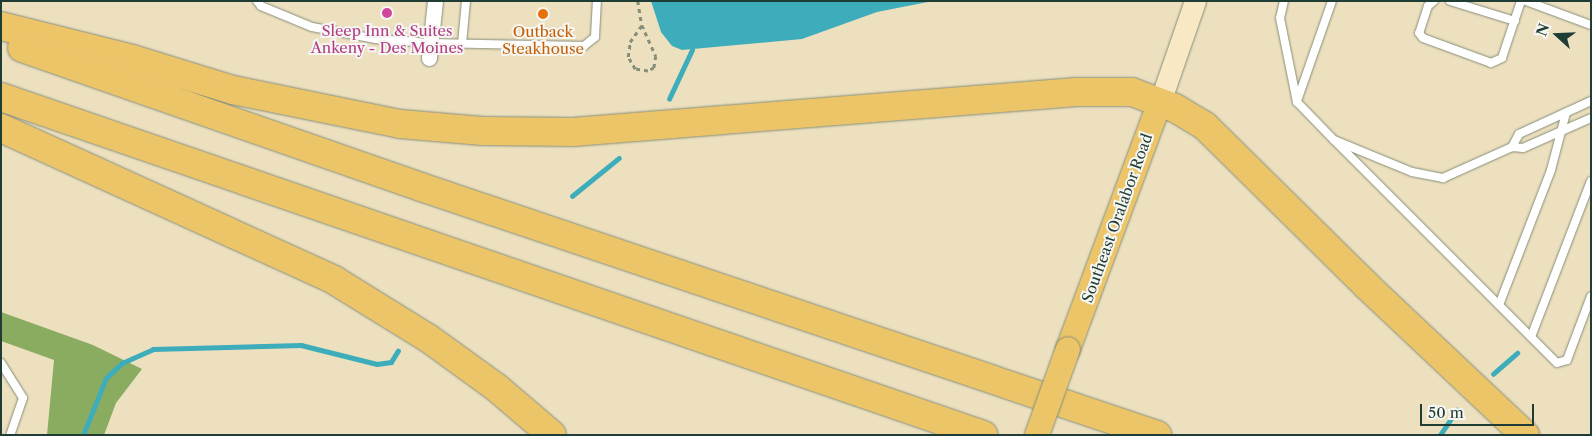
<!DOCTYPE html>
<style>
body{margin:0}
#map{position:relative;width:1592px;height:436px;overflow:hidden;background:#ede0bf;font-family:"Libre Caslon Text",serif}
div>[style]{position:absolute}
.forest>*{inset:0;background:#8aac61}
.water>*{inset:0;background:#3eadbb}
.stream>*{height:4.5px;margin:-2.25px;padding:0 2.25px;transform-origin:2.25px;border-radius:2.25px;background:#3eadbb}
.path>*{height:2.5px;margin-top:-1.25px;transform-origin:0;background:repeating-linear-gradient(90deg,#868e7a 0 4px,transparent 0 8px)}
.roads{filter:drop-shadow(0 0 1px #868e7a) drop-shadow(0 0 1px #868e7a)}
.lane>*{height:8px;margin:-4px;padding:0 4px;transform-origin:4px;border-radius:4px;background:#fff}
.street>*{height:15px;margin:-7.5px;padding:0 7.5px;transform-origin:7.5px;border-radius:7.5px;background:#fff}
.secondary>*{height:21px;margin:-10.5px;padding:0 10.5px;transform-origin:10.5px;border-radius:10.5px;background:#f8e8c3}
.primary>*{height:24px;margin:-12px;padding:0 12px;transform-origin:12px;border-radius:12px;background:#edc569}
.highway>*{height:28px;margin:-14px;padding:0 14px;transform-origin:14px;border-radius:14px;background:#edc569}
.bridges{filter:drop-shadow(0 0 1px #868e7a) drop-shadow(0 0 1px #868e7a)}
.primary-bridge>*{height:24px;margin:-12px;padding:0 12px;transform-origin:12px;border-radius:12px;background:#edc569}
.dots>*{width:14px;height:14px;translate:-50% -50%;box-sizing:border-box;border:2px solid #f6f6f2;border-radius:50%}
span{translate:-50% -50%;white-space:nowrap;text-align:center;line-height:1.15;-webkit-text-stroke:4px #f6f6f2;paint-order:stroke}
.hotel-label{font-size:15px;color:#b23c85}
.food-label{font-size:15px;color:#c56008}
.street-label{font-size:15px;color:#1f3d34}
.frame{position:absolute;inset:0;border:2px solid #1f3d34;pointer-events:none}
.north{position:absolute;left:1532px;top:10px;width:50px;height:50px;-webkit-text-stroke:4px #f6f6f2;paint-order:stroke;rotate:290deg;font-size:14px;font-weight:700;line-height:20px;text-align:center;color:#1f3d34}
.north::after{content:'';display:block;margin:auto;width:18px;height:22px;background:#1f3d34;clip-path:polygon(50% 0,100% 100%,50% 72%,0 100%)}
.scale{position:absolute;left:1420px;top:404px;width:114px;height:22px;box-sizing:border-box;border:2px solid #1f3d34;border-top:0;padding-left:6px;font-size:15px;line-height:18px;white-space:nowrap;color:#1f3d34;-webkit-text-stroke:4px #f6f6f2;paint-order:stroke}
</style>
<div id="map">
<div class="forest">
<i style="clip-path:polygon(1px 312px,93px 345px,142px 369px,116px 403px,104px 435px,47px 435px,54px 360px,1px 341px)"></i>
</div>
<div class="water">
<i style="clip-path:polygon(651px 1px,933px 1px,877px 12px,802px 39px,682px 50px,672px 46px,661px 32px)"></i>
</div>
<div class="stream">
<i style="left:669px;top:99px;width:54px;rotate:-64.9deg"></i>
<i style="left:572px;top:196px;width:60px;rotate:-39deg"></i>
<i style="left:1493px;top:374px;width:32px;rotate:-41deg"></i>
<i style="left:83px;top:435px;width:61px;rotate:-68deg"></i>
<i style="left:106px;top:378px;width:22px;rotate:-43deg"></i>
<i style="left:122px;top:363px;width:34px;rotate:-24deg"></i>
<i style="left:153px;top:349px;width:148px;rotate:-1.5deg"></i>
<i style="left:301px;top:345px;width:78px;rotate:14deg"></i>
<i style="left:377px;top:364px;width:14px;rotate:-8deg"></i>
<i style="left:391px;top:362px;width:13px;rotate:-58deg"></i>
<i style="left:1440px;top:435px;width:30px;rotate:-56deg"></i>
</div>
<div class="path">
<i style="left:638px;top:1px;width:24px;rotate:81deg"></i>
<i style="left:642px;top:25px;width:34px;rotate:66deg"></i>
<i style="left:656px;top:56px;width:12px;rotate:99deg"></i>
<i style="left:654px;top:68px;width:7px;rotate:153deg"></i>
<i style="left:648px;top:71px;width:13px;rotate:-171deg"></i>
<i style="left:635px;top:69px;width:14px;rotate:-120deg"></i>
<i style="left:628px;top:57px;width:15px;rotate:-82deg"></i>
<i style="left:630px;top:42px;width:21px;rotate:-55deg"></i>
</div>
<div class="roads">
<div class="lane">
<i style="left:257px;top:1px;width:6px;rotate:51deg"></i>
<i style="left:261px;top:6px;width:55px;rotate:22.4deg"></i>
<i style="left:312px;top:27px;width:65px;rotate:10.6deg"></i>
<i style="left:376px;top:39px;width:54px;rotate:4.2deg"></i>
<i style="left:430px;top:43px;width:154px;rotate:1.1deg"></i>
<i style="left:584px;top:46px;width:14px;rotate:-39deg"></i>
<i style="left:595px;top:37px;width:36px;rotate:-87deg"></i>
<i style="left:1284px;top:1px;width:17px;rotate:103deg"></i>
<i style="left:1280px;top:18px;width:86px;rotate:78.6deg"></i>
<i style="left:1297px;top:102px;width:53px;rotate:45.8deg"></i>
<i style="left:1334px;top:140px;width:84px;rotate:22.3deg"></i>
<i style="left:1412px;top:172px;width:32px;rotate:11deg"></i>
<i style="left:1443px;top:178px;width:76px;rotate:-24.2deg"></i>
<i style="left:1434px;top:1px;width:8px;rotate:140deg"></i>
<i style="left:1428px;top:6px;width:28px;rotate:108deg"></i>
<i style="left:1419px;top:33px;width:6px;rotate:51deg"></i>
<i style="left:1423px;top:38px;width:72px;rotate:20.2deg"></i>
<i style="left:1491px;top:63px;width:12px;rotate:-24deg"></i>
<i style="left:1502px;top:58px;width:60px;rotate:-71.6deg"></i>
<i style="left:1450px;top:1px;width:68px;rotate:17.1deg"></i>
<i style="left:1526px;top:1px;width:69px;rotate:20.3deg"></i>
<i style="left:462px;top:44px;width:43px;rotate:-84.7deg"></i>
<i style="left:1297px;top:101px;width:106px;rotate:-70.7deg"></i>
<i style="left:1591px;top:101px;width:79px;rotate:155.4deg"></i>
<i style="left:1519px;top:134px;width:15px;rotate:118deg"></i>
<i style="left:1512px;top:147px;width:11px;rotate:5deg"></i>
<i style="left:1523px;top:148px;width:74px;rotate:-23.8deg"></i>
<i style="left:1334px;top:140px;width:315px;rotate:45deg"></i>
<i style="left:1557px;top:363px;width:10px;rotate:-17deg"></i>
<i style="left:1567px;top:360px;width:68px;rotate:-69.4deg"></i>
<i style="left:1499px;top:305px;width:145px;rotate:-68.9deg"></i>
<i style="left:1551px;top:170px;width:59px;rotate:-75.3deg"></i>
<i style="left:1531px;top:337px;width:167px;rotate:-69deg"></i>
<i style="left:1px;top:363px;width:41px;rotate:57.8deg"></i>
<i style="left:23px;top:398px;width:39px;rotate:109deg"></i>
</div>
<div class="street">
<i style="left:429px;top:58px;width:57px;rotate:-84deg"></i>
</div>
<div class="secondary">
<i style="left:1160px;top:102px;width:107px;rotate:-70.9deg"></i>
</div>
<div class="primary">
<i style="left:1068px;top:349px;width:264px;rotate:-69.6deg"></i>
</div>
<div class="highway">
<i style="left:1px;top:26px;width:135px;rotate:14.1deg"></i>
<i style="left:132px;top:59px;width:106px;rotate:17.1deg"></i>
<i style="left:233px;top:90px;width:170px;rotate:11.5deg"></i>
<i style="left:400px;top:124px;width:83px;rotate:4.8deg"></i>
<i style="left:483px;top:131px;width:90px;rotate:0.6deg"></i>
<i style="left:573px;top:132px;width:505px;rotate:-4.55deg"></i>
<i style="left:1076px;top:92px;width:56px"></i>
<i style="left:1132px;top:92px;width:46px;rotate:20.4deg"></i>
<i style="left:1175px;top:108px;width:35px;rotate:31deg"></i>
<i style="left:1205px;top:126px;width:228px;rotate:44.6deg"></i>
<i style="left:1367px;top:286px;width:217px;rotate:43.3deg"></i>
<i style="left:22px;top:48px;width:423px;rotate:19.2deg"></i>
<i style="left:421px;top:187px;width:777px;rotate:18.62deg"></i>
<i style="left:1px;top:97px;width:1039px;rotate:18.99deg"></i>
<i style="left:1px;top:128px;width:366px;rotate:24.5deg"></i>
<i style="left:334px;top:280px;width:110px;rotate:31.7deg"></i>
<i style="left:428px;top:338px;width:85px;rotate:35.9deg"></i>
<i style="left:497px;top:388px;width:72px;rotate:40.5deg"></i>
</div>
</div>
<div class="bridges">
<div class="primary-bridge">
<i style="left:1037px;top:435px;width:91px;rotate:-70.2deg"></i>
</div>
</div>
<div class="dots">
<i style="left:387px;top:13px;background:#d1479c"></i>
<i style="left:543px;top:14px;background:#e8710a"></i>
</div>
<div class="hotel-label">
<span style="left:387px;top:39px">Sleep Inn &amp; Suites<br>Ankeny - Des Moines</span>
</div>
<div class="food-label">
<span style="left:543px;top:40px">Outback<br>Steakhouse</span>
</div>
<div class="street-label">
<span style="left:1117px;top:218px;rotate:-70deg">Southeast Oralabor Road</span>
</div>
<div class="frame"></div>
<div class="north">N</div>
<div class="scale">50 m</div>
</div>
